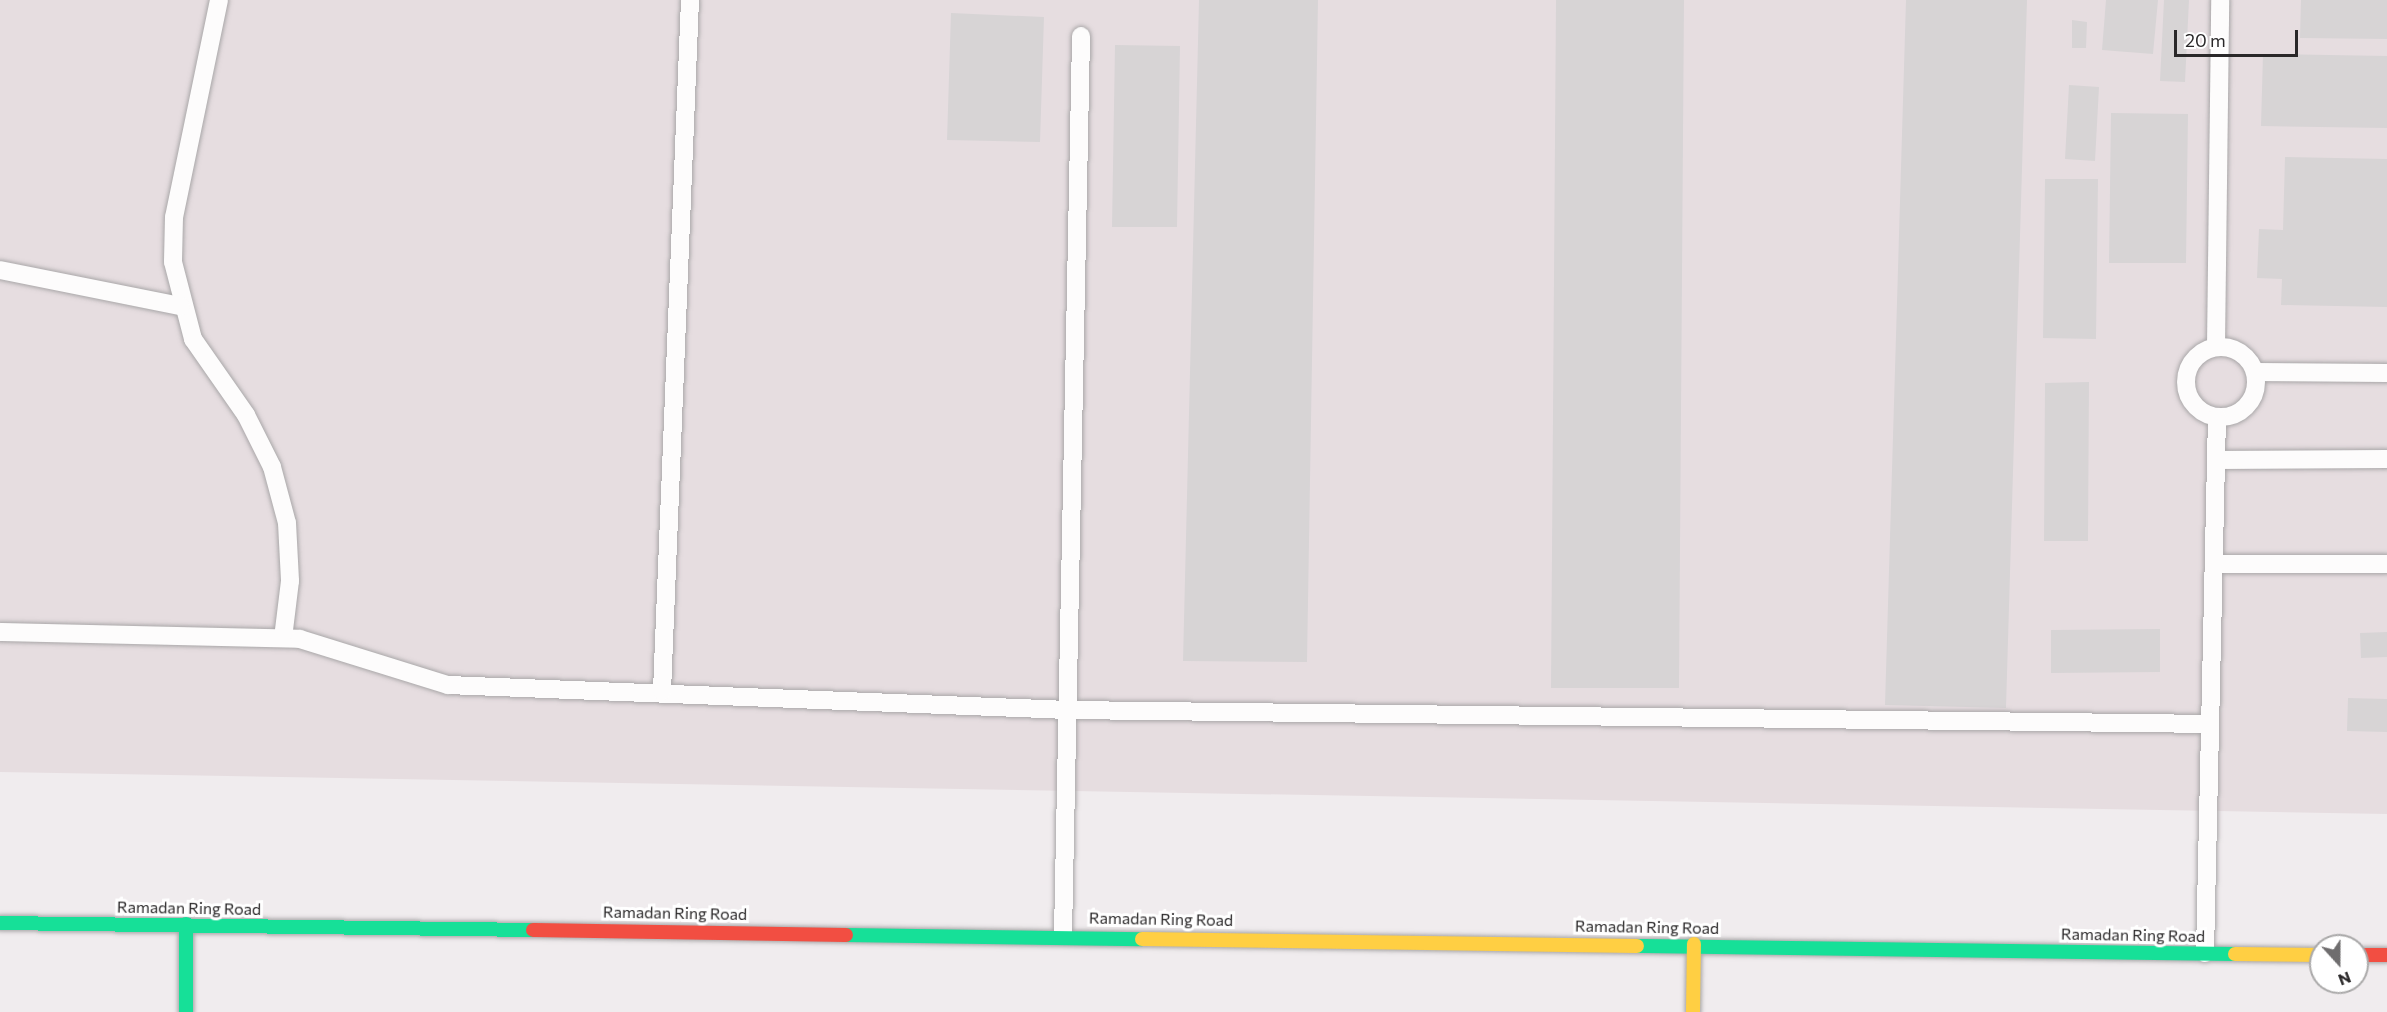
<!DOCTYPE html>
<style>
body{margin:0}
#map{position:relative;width:2387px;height:1012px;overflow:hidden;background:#f0ecee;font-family:Commissioner,sans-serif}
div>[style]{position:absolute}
.built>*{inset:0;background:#e6dde0}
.building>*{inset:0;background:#d7d4d5}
.roads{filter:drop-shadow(0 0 2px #a9a7a8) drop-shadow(0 0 2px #a9a7a8)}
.lane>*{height:18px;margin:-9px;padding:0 9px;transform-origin:9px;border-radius:9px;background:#fdfcfc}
.lane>.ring{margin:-9px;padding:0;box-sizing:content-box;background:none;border:18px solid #fdfcfc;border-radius:50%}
.fast>*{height:14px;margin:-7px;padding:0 7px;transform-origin:7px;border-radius:7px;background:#16e098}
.slow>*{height:14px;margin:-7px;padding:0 7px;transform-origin:7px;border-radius:7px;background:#ffcf43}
.jam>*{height:14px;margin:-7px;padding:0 7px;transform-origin:7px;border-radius:7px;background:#f24e42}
span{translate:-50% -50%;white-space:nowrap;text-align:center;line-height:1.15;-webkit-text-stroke:6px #fff;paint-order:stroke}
.street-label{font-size:16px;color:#2a2829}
.north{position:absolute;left:2309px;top:934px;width:60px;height:60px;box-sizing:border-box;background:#fff;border:2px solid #aaa9a9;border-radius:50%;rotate:159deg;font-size:16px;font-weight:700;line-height:24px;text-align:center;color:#2a2829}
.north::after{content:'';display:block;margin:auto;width:21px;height:27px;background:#6f6d6e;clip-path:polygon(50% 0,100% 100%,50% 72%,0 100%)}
.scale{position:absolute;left:2174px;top:30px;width:124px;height:27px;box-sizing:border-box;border:3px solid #2a2829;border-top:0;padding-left:8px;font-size:18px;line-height:21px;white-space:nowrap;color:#2a2829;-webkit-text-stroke:4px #fff;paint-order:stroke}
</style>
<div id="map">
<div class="built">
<i style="clip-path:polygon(0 0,2387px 0,2387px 814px,0 772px)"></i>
</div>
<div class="building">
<i style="clip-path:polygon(1199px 0,1318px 0,1307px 662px,1183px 661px)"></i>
<i style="clip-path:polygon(1556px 0,1684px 0,1679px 688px,1551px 688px)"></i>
<i style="clip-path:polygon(1906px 0,2027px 0,2006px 708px,1885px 705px)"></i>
<i style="clip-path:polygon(2106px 0,2158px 0,2153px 54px,2102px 50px)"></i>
<i style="clip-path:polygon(2164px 0,2189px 0,2185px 82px,2160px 81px)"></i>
<i style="clip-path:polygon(2301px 0,2387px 0,2387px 39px,2300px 38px)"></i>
<i style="clip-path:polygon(951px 13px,1044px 17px,1040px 142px,947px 140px)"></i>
<i style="clip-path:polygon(2072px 20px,2087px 22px,2086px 48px,2072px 48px)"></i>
<i style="clip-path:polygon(1115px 45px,1180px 46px,1177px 227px,1112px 227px)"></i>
<i style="clip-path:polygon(2263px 54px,2387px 56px,2387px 128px,2261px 126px)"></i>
<i style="clip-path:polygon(2069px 85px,2099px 87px,2095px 161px,2065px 159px)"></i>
<i style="clip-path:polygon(2111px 113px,2188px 114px,2186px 263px,2109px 263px)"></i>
<i style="clip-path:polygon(2285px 157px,2387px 159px,2387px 307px,2281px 305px,2282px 279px,2257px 278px,2259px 229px,2283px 230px)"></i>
<i style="clip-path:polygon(2045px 179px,2098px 179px,2096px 339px,2043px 338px)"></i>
<i style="clip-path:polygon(2089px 382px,2088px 541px,2044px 541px,2045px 383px)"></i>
<i style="clip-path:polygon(2160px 629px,2160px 672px,2051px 673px,2051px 630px)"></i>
<i style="clip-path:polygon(2387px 632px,2387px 657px,2361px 658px,2360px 633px)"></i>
<i style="clip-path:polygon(2348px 698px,2387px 699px,2387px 732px,2347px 731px)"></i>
</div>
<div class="roads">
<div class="lane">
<i style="left:219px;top:0;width:222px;rotate:101.7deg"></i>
<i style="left:174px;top:217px;width:45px;rotate:91.3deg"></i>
<i style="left:173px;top:262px;width:80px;rotate:75.4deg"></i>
<i style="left:193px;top:339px;width:93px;rotate:55.1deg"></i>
<i style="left:246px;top:415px;width:58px;rotate:63.4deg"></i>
<i style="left:272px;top:467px;width:58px;rotate:75deg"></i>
<i style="left:287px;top:523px;width:58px;rotate:87deg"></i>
<i style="left:290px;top:581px;width:57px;rotate:97deg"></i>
<i style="left:0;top:270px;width:184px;rotate:11.3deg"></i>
<i style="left:2216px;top:346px;width:346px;rotate:-89.3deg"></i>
<i class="ring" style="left:2186px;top:347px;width:52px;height:52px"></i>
<i style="left:2256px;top:372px;width:131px;rotate:0.4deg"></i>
<i style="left:2216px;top:460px;width:171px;rotate:-0.3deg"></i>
<i style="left:2214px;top:564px;width:173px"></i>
<i style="left:0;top:632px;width:300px;rotate:1.3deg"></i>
<i style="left:300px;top:639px;width:155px;rotate:17.3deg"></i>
<i style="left:448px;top:685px;width:621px;rotate:2.31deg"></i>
<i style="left:1068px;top:710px;width:1142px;rotate:0.7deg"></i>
<i style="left:662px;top:691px;width:692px;rotate:-87.68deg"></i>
<i style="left:1063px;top:934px;width:898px;rotate:-88.85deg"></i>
<i style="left:2205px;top:953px;width:536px;rotate:-88.72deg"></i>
</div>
<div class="fast">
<i style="left:0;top:923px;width:533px;rotate:0.75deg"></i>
<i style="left:186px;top:924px;width:88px;rotate:90deg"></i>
<i style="left:846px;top:935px;width:296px;rotate:0.8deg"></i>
<i style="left:1637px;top:946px;width:598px;rotate:0.77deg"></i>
</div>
<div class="slow">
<i style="left:1142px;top:939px;width:495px;rotate:0.8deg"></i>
<i style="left:2235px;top:954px;width:86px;rotate:0.7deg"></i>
<i style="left:1693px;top:1012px;width:68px;rotate:-89.2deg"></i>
</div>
<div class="jam">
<i style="left:533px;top:930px;width:313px;rotate:0.9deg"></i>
<i style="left:2357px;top:955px;width:30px"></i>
</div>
</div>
<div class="street-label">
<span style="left:189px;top:908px;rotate:1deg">Ramadan Ring Road</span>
<span style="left:675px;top:913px;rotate:1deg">Ramadan Ring Road</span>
<span style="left:1161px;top:919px;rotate:1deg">Ramadan Ring Road</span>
<span style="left:1647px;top:927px;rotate:1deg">Ramadan Ring Road</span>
<span style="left:2133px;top:935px;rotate:1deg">Ramadan Ring Road</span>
</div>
<div class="north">N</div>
<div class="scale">20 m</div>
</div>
